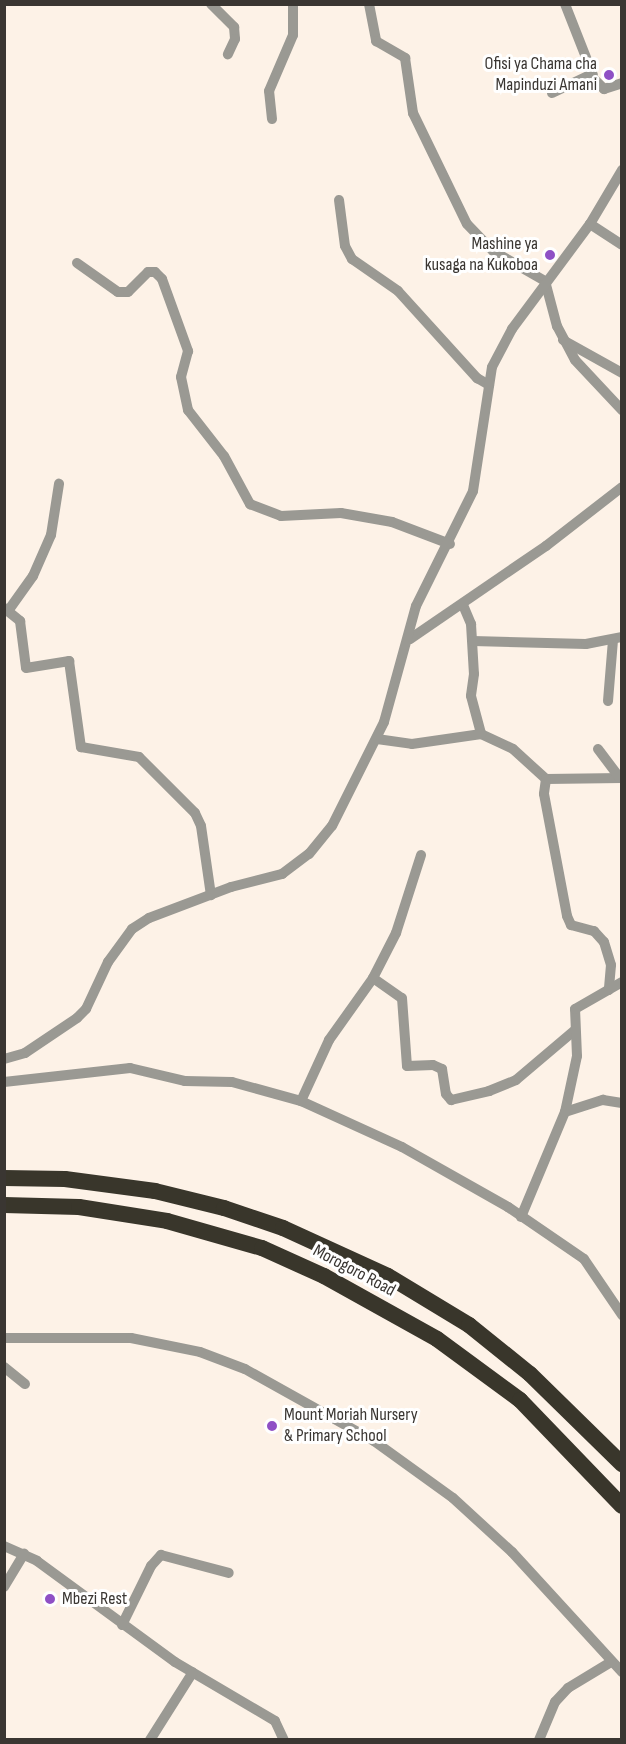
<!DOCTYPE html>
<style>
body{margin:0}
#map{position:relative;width:626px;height:1744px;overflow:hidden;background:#fdf2e7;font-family:"Sofia Sans Condensed",sans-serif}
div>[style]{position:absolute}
.minor>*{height:10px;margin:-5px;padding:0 5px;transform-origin:5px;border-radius:5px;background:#9a9993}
.highway>*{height:16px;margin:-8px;padding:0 8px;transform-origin:8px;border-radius:8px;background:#39362b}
.dots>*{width:16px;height:16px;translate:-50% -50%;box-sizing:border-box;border:3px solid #fff;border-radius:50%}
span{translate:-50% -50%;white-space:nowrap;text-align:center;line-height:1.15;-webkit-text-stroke:6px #fff;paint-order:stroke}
.poi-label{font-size:18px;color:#3a3632}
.right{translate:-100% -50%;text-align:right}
.left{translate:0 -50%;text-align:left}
.street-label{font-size:18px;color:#3a3632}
.frame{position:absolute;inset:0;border:6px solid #3a3632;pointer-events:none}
</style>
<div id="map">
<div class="minor">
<i style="left:211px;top:4px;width:33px;rotate:45deg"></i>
<i style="left:234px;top:27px;width:12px;rotate:85deg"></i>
<i style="left:235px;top:39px;width:17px;rotate:115deg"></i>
<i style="left:369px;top:4px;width:38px;rotate:79deg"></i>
<i style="left:376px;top:41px;width:34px;rotate:30deg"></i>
<i style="left:405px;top:58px;width:56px;rotate:81.7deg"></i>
<i style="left:413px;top:113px;width:123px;rotate:64.1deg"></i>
<i style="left:467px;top:224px;width:37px;rotate:46deg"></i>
<i style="left:493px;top:251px;width:60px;rotate:30deg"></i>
<i style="left:545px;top:281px;width:47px;rotate:75.1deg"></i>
<i style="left:557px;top:326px;width:38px;rotate:62deg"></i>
<i style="left:575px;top:360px;width:69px;rotate:46.8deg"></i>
<i style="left:565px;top:4px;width:76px;rotate:68.5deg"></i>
<i style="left:552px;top:93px;width:42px;rotate:-25.3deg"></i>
<i style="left:590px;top:75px;width:20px;rotate:45deg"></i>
<i style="left:604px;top:89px;width:19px;rotate:-18deg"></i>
<i style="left:272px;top:119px;width:28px;rotate:-96deg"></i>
<i style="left:269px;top:91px;width:61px;rotate:-66.8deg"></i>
<i style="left:293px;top:35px;width:31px;rotate:-90deg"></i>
<i style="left:339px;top:200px;width:46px;rotate:82.6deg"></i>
<i style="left:345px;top:246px;width:15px;rotate:62deg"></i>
<i style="left:352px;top:259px;width:56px;rotate:34.8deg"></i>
<i style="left:398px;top:291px;width:118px;rotate:47.8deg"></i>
<i style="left:477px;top:378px;width:14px;rotate:30deg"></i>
<i style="left:590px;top:224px;width:38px;rotate:33deg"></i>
<i style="left:77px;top:263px;width:50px;rotate:35.3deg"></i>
<i style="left:118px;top:292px;width:10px"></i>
<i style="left:128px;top:292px;width:28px;rotate:-45deg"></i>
<i style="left:148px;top:272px;width:7px"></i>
<i style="left:155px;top:272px;width:10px;rotate:45deg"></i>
<i style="left:162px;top:279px;width:77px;rotate:70.1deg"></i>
<i style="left:188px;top:351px;width:27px;rotate:105deg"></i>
<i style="left:181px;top:377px;width:34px;rotate:78deg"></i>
<i style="left:188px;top:410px;width:58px;rotate:52deg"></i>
<i style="left:224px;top:456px;width:55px;rotate:61.6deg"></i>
<i style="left:250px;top:504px;width:33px;rotate:21deg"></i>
<i style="left:281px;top:516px;width:60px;rotate:-2.9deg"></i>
<i style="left:341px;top:513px;width:52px;rotate:10deg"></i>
<i style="left:392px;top:522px;width:62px;rotate:20.8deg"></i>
<i style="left:563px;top:340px;width:68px;rotate:29.2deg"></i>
<i style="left:463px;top:605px;width:21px;rotate:67deg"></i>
<i style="left:471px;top:624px;width:50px;rotate:86.6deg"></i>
<i style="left:474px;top:674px;width:22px;rotate:98deg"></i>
<i style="left:471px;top:696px;width:39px;rotate:75deg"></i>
<i style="left:481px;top:734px;width:35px;rotate:25deg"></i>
<i style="left:513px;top:749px;width:45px;rotate:42.3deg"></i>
<i style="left:546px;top:779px;width:76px;rotate:-0.8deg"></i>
<i style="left:4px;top:608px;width:21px;rotate:39deg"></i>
<i style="left:20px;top:621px;width:47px;rotate:82.7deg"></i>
<i style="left:26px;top:668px;width:44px;rotate:-9.2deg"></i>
<i style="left:69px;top:661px;width:87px;rotate:82.1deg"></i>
<i style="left:81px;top:747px;width:59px;rotate:9.8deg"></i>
<i style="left:139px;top:757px;width:79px;rotate:45deg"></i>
<i style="left:195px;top:813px;width:14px;rotate:65deg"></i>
<i style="left:201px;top:826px;width:70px;rotate:81.8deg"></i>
<i style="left:8px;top:611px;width:43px;rotate:-54.5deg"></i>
<i style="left:33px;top:576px;width:45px;rotate:-66.3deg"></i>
<i style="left:51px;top:535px;width:52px;rotate:-81.1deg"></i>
<i style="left:410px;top:639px;width:165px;rotate:-34.4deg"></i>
<i style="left:546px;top:546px;width:96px;rotate:-37.8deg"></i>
<i style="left:473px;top:641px;width:113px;rotate:1.5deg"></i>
<i style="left:586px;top:644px;width:37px;rotate:-11deg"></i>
<i style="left:608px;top:701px;width:61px;rotate:-85.3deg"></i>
<i style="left:377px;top:739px;width:35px;rotate:8deg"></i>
<i style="left:412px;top:744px;width:70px;rotate:-8.2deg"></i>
<i style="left:598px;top:749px;width:36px;rotate:53deg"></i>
<i style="left:546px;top:779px;width:15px;rotate:98deg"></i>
<i style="left:544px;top:794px;width:124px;rotate:79.3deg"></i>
<i style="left:567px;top:916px;width:10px;rotate:66deg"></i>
<i style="left:571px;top:925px;width:24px;rotate:15deg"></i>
<i style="left:594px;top:931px;width:15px;rotate:48deg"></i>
<i style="left:604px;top:942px;width:24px;rotate:73deg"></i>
<i style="left:611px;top:965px;width:25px;rotate:95deg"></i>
<i style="left:373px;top:978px;width:35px;rotate:35deg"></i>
<i style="left:402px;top:998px;width:68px;rotate:85.8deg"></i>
<i style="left:407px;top:1066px;width:26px;rotate:-2deg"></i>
<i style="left:433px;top:1065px;width:10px;rotate:24deg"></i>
<i style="left:442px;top:1069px;width:25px;rotate:81deg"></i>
<i style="left:446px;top:1094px;width:8px;rotate:50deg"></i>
<i style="left:451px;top:1100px;width:39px;rotate:-13deg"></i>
<i style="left:489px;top:1091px;width:29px;rotate:-22deg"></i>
<i style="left:516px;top:1080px;width:77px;rotate:-40.3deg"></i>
<i style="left:4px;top:1059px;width:22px;rotate:-16deg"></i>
<i style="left:25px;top:1053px;width:63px;rotate:-33.9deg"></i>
<i style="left:77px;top:1018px;width:13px;rotate:-45deg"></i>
<i style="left:86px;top:1009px;width:52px;rotate:-64.9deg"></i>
<i style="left:108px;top:962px;width:41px;rotate:-54deg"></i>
<i style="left:132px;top:929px;width:20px;rotate:-33deg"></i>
<i style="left:149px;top:918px;width:88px;rotate:-20.7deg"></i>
<i style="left:231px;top:887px;width:53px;rotate:-14.3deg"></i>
<i style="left:282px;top:874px;width:34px;rotate:-37deg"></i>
<i style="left:309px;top:854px;width:36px;rotate:-51deg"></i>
<i style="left:332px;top:826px;width:116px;rotate:-63.4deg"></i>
<i style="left:384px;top:722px;width:120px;rotate:-74.6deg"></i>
<i style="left:416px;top:606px;width:128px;rotate:-63.6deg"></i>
<i style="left:473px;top:491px;width:125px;rotate:-81.3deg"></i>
<i style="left:492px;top:367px;width:43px;rotate:-62.2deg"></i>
<i style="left:512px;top:329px;width:131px;rotate:-53.4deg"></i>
<i style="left:590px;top:224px;width:63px;rotate:-59.3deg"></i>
<i style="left:4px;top:1082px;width:127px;rotate:-6.3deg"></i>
<i style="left:130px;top:1068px;width:57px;rotate:13.3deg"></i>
<i style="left:185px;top:1081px;width:47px;rotate:1.2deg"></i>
<i style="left:232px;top:1082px;width:72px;rotate:15.4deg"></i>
<i style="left:301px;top:1101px;width:111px;rotate:24.5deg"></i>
<i style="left:402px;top:1147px;width:122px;rotate:29.5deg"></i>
<i style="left:508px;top:1207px;width:92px;rotate:34.4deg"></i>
<i style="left:584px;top:1259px;width:68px;rotate:55.8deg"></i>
<i style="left:301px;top:1101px;width:67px;rotate:-65.3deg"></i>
<i style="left:329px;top:1040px;width:76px;rotate:-54.6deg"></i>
<i style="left:373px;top:978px;width:51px;rotate:-62.9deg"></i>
<i style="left:396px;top:933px;width:82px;rotate:-72.2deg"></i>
<i style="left:565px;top:1112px;width:40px;rotate:-18deg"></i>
<i style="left:603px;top:1100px;width:19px;rotate:9deg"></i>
<i style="left:521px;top:1217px;width:114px;rotate:-67.3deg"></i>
<i style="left:565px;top:1112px;width:57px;rotate:-77.9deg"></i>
<i style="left:577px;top:1056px;width:47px;rotate:-92.4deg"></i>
<i style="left:575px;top:1009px;width:54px;rotate:-29.9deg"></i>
<i style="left:4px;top:1338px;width:127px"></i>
<i style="left:131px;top:1338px;width:70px;rotate:11.5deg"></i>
<i style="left:200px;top:1352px;width:48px;rotate:20.7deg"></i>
<i style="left:245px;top:1369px;width:148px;rotate:29.2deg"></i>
<i style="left:374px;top:1441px;width:97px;rotate:35.8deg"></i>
<i style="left:453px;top:1498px;width:80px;rotate:42.5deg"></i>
<i style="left:512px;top:1552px;width:163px;rotate:47.5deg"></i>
<i style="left:4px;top:1367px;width:27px;rotate:39deg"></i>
<i style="left:4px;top:1546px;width:36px;rotate:24deg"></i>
<i style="left:37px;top:1561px;width:171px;rotate:36.2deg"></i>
<i style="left:175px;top:1662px;width:116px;rotate:30.5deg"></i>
<i style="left:275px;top:1721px;width:21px;rotate:65deg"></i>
<i style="left:4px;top:1587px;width:39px;rotate:-59deg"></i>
<i style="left:122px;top:1625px;width:66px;rotate:-63.8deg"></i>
<i style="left:151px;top:1566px;width:15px;rotate:-48deg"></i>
<i style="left:161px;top:1555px;width:70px;rotate:14.8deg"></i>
<i style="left:150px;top:1740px;width:80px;rotate:-57.7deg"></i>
<i style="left:539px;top:1740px;width:41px;rotate:-67.2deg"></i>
<i style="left:555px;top:1702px;width:19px;rotate:-47deg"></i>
<i style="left:568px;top:1688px;width:50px;rotate:-31.2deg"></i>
</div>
<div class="highway">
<i style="left:4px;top:1178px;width:61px;rotate:0.9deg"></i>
<i style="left:65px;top:1179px;width:91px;rotate:7.6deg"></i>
<i style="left:155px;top:1191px;width:71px;rotate:13.8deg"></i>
<i style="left:224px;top:1208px;width:62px;rotate:18.7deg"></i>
<i style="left:283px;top:1228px;width:115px;rotate:24.6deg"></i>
<i style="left:388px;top:1276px;width:95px;rotate:31.2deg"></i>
<i style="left:469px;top:1325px;width:78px;rotate:38.8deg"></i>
<i style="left:530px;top:1374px;width:129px;rotate:44.4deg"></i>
<i style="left:4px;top:1205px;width:75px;rotate:1.5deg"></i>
<i style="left:79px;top:1207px;width:89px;rotate:9deg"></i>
<i style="left:167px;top:1221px;width:99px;rotate:15.9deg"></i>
<i style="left:262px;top:1248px;width:68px;rotate:24.3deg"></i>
<i style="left:324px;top:1276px;width:129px;rotate:29.1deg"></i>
<i style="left:437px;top:1339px;width:103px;rotate:36.3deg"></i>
<i style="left:520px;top:1400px;width:147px;rotate:46.1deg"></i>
</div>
<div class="dots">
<i style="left:609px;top:75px;background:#8f50c5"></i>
<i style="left:550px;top:255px;background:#8f50c5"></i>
<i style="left:272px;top:1426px;background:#8f50c5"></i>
<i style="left:50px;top:1599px;background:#8f50c5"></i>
</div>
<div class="poi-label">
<span class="right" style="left:597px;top:75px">Ofisi ya Chama cha<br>Mapinduzi Amani</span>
<span class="right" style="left:538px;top:255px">Mashine ya<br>kusaga na Kukoboa</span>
<span class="left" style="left:284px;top:1426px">Mount Moriah Nursery<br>&amp; Primary School</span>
<span class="left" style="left:62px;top:1599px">Mbezi Rest</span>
</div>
<div class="street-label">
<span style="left:354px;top:1271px;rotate:28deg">Morogoro Road</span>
</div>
<div class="frame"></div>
</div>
